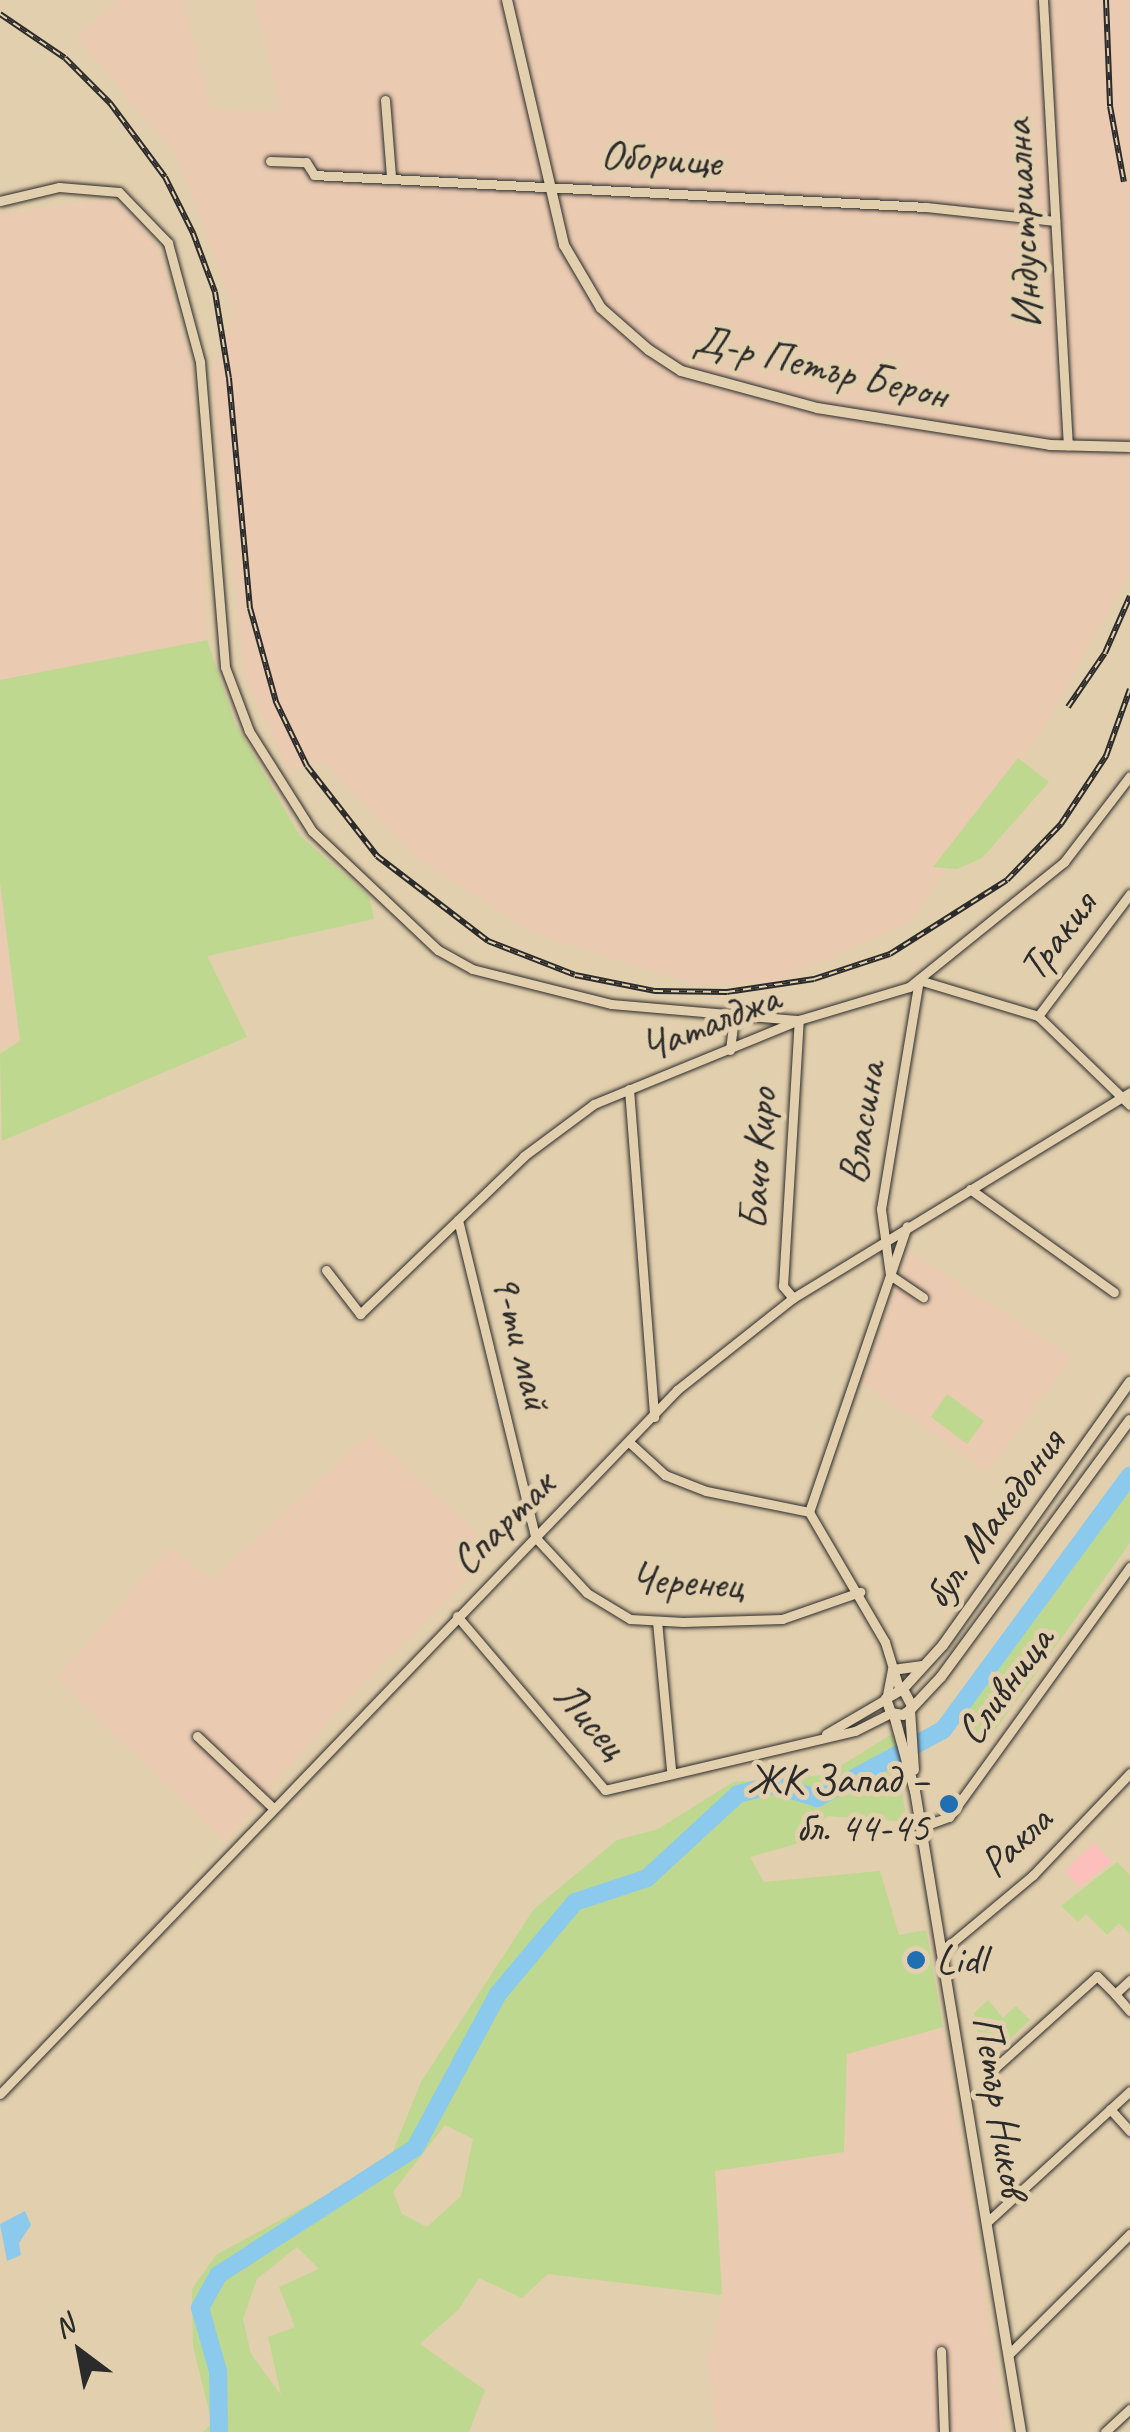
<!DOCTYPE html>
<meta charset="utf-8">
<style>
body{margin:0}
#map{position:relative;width:1130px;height:2432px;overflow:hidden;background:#e2cfad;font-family:Caveat,sans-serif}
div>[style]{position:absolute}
.built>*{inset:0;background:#eacab1}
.green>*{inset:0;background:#bed88f}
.water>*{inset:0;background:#8bcaec}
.river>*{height:18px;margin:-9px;padding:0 9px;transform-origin:9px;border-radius:9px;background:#8bcaec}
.building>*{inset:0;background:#fcbfbb}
.roads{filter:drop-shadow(0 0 2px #2b2b2b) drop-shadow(0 0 2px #2b2b2b)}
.minor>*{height:9px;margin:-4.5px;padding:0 4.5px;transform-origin:4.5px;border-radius:4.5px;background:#e2cfad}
.tertiary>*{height:10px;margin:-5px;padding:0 5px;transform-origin:5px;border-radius:5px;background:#e2cfad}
.rail>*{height:6px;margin-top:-3px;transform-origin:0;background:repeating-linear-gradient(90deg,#e2cfad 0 8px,#2b2b2b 0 16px);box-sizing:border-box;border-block:2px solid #2b2b2b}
.dots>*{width:28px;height:28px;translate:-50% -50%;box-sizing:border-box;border:5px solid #e2cfad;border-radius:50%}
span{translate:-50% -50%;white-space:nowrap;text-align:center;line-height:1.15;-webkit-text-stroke:10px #e2cfad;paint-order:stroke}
.street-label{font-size:42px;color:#2b2b2b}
.poi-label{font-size:42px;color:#2b2b2b}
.right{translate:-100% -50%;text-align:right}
.left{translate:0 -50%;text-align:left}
.north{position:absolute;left:30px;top:2302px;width:100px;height:100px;-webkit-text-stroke:8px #e2cfad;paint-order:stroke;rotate:328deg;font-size:28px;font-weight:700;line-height:40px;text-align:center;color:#2b2b2b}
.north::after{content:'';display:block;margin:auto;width:35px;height:45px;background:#2b2b2b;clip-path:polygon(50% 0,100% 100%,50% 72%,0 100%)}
</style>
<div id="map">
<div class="built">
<i style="clip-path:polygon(118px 0,183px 0,211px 109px,281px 111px,255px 0,1130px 0,1130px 573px,1041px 733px,911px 921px,774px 983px,693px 984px,535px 934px,418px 859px,323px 761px,289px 771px,245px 678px,211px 375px,234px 308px,177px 156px,76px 37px)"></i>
<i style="clip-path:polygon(105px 199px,129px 209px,160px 250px,194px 375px,207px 640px,0 680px,0 215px)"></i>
<i style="clip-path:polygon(0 882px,20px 1042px,0 1046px)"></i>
<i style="clip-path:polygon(908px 1251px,1072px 1357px,987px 1473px,863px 1383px)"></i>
<i style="clip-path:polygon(370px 1433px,496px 1551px,353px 1693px,225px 1842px,57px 1678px,170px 1547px,212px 1580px)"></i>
<i style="clip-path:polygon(943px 2027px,1006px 2432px,716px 2432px,708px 2355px,723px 2304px,715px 2171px,843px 2152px,847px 2054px)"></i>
</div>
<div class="green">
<i style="clip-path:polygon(207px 640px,235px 723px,300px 836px,369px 896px,374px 919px,207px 956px,247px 1037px,2px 1141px,0 1054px,20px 1041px,0 882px,0 680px)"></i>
<i style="clip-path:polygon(1018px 758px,1049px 782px,982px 858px,957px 869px,933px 867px)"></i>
<i style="clip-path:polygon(947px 1394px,984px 1421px,967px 1444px,931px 1417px)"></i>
<i style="clip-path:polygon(1130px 1471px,1130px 1543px,988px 1740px,956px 1717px)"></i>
<i style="clip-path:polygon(evenodd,892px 1734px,907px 1822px,828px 1816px,796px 1844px,750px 1857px,764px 1882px,880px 1871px,899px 1935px,926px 1930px,943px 2027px,847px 2054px,844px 2152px,715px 2171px,722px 2295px,548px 2274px,522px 2298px,479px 2278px,459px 2309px,420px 2344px,485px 2390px,469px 2432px,203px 2432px,212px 2423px,193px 2346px,192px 2289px,216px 2255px,389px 2161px,421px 2082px,534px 1909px,617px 1840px,658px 1829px,733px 1782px,826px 1775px,892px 1734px,445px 2125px,473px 2139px,461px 2196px,427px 2227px,402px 2214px,393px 2192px,445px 2125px,892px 1734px,297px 2247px,319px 2269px,279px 2287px,295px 2327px,268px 2337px,281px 2395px,251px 2354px,243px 2319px,257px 2279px,297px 2247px)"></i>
<i style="clip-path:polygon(1117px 1862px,1130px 1875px,1130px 1934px,1119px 1923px,1107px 1935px,1086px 1914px,1078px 1922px,1061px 1906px)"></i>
<i style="clip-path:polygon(988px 2000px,1003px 2018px,1016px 2006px,1030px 2020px,983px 2064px,974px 2013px)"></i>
</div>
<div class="water">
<i style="clip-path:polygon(25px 2211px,31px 2225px,19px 2243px,21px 2255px,7px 2261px,0 2224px)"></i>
</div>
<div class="river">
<i style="left:219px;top:2432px;width:61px;rotate:-90.9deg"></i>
<i style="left:218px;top:2371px;width:66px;rotate:-105.9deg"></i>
<i style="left:200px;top:2308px;width:38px;rotate:-61deg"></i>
<i style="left:218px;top:2275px;width:234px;rotate:-32.8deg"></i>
<i style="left:415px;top:2148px;width:175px;rotate:-61.7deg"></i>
<i style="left:498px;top:1994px;width:120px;rotate:-50.1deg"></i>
<i style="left:575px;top:1902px;width:76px;rotate:-18.4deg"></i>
<i style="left:647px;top:1878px;width:124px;rotate:-42.7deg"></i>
<i style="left:738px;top:1794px;width:37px;rotate:-14deg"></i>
<i style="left:774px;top:1785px;width:45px;rotate:16.8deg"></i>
<i style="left:817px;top:1798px;width:143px;rotate:-28.4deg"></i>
<i style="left:943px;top:1730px;width:316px;rotate:-53.7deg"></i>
</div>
<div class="building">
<i style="clip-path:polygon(1094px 1843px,1112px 1862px,1079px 1886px,1065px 1871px)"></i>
</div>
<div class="roads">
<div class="minor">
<i style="left:1043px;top:0;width:446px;rotate:86.8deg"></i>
<i style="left:385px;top:100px;width:77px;rotate:85.5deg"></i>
<i style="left:270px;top:161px;width:36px;rotate:2deg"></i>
<i style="left:306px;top:162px;width:15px;rotate:58deg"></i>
<i style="left:314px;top:175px;width:613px;rotate:2.99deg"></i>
<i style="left:926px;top:207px;width:130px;rotate:6.2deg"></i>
<i style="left:0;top:201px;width:61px;rotate:-13.3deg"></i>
<i style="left:59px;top:187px;width:60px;rotate:4.8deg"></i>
<i style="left:119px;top:192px;width:71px;rotate:46.1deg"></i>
<i style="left:168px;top:243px;width:123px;rotate:74.9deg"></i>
<i style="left:200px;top:362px;width:306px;rotate:85.3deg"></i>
<i style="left:225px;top:667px;width:68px;rotate:69.4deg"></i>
<i style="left:249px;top:731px;width:118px;rotate:57.8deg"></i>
<i style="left:312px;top:831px;width:173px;rotate:43.4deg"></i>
<i style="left:438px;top:950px;width:39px;rotate:29deg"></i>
<i style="left:472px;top:969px;width:143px;rotate:14.1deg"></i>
<i style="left:611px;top:1004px;width:189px;rotate:4.9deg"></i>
<i style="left:1038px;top:1016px;width:153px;rotate:-53deg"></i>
<i style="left:730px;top:1050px;width:33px;rotate:-83deg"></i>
<i style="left:629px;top:1089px;width:329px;rotate:85.6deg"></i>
<i style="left:970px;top:1189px;width:177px;rotate:35.6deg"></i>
<i style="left:458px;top:1220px;width:326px;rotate:76.3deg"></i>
<i style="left:535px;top:1537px;width:76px;rotate:47.1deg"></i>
<i style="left:587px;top:1593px;width:50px;rotate:31.2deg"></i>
<i style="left:630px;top:1619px;width:53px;rotate:3.2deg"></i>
<i style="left:683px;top:1622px;width:99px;rotate:-1.7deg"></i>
<i style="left:782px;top:1619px;width:83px;rotate:-19.1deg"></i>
<i style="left:326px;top:1270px;width:56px;rotate:52.3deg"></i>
<i style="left:360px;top:1314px;width:228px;rotate:-43.9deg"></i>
<i style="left:524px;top:1156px;width:87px;rotate:-36.6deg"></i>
<i style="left:594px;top:1104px;width:222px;rotate:-22.3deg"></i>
<i style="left:799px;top:1020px;width:115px;rotate:-16.7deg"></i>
<i style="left:909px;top:987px;width:199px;rotate:-38.9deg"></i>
<i style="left:1064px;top:862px;width:108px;rotate:-52.5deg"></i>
<i style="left:890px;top:1275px;width:67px;rotate:-97.8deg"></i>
<i style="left:881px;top:1209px;width:232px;rotate:-80.6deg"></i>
<i style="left:919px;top:980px;width:124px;rotate:16.8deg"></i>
<i style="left:1038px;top:1016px;width:128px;rotate:44.1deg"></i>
<i style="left:890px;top:1275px;width:40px;rotate:34deg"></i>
<i style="left:793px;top:1298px;width:16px;rotate:-130deg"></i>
<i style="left:783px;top:1286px;width:266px;rotate:-86.6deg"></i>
<i style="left:629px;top:1442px;width:49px;rotate:42.5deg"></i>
<i style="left:665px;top:1475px;width:44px;rotate:21.3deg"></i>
<i style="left:706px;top:1491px;width:105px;rotate:11.5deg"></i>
<i style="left:809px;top:1512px;width:302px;rotate:-71.1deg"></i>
<i style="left:809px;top:1512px;width:151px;rotate:59.7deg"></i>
<i style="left:885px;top:1642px;width:48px;rotate:73.1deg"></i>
<i style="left:457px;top:1616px;width:228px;rotate:49.6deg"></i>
<i style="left:605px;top:1790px;width:257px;rotate:-13.3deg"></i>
<i style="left:855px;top:1731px;width:40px;rotate:-26.6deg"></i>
<i style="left:657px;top:1621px;width:149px;rotate:84.6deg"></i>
<i style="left:887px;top:1695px;width:26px;rotate:-79deg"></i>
<i style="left:826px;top:1734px;width:69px;rotate:-30.3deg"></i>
<i style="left:197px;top:1736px;width:103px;rotate:43.4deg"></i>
<i style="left:921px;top:1827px;width:30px;rotate:-20deg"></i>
<i style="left:949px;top:1817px;width:309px;rotate:-54.1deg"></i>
<i style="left:941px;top:1952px;width:120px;rotate:-39.9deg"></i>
<i style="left:1033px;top:1875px;width:141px;rotate:-46.4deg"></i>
<i style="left:1115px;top:1994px;width:23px;rotate:49deg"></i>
<i style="left:996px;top:2067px;width:136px;rotate:-42deg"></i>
<i style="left:1097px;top:1976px;width:25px;rotate:45deg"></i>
<i style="left:1115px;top:1994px;width:21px;rotate:-43deg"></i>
<i style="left:0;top:2094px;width:977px;rotate:-46.12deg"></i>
<i style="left:677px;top:1390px;width:148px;rotate:-38.4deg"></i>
<i style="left:793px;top:1298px;width:395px;rotate:-31.4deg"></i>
<i style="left:1110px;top:2109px;width:30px;rotate:48deg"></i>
<i style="left:986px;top:2223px;width:195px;rotate:-42.5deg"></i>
<i style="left:941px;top:2351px;width:81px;rotate:87.9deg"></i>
<i style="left:1008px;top:2355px;width:172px;rotate:-44.8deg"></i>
<i style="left:1105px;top:2432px;width:34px;rotate:-43deg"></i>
</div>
<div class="tertiary">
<i style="left:507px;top:0;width:252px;rotate:76.9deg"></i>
<i style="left:564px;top:245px;width:73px;rotate:59.6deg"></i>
<i style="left:601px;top:308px;width:64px;rotate:41.2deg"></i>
<i style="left:649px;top:350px;width:38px;rotate:33deg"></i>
<i style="left:681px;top:371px;width:141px;rotate:15.2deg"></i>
<i style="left:817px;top:408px;width:236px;rotate:9deg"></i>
<i style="left:1050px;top:445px;width:80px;rotate:1.4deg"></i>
<i style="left:893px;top:1670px;width:28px;rotate:-8deg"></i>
<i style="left:903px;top:1689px;width:59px;rotate:-47.7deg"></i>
<i style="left:943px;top:1645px;width:323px;rotate:-54.6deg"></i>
<i style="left:912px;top:1706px;width:19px;rotate:-118deg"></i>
<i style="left:903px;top:1689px;width:20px;rotate:150deg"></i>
<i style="left:886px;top:1699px;width:15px;rotate:70deg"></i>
<i style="left:891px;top:1713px;width:12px;rotate:9deg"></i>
<i style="left:903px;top:1715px;width:9px;rotate:-36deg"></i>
<i style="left:910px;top:1710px;width:45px;rotate:-46.8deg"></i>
<i style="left:941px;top:1677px;width:319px;rotate:-53.7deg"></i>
<i style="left:910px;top:1710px;width:60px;rotate:86.2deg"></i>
<i style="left:894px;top:1715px;width:79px;rotate:74.6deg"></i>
<i style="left:915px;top:1791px;width:650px;rotate:80.61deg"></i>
</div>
</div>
<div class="rail">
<i style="left:1106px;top:0;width:106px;rotate:87.8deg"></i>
<i style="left:1110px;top:106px;width:77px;rotate:79.6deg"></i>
<i style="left:0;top:14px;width:78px;rotate:34.1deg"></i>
<i style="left:65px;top:58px;width:64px;rotate:45deg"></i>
<i style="left:110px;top:103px;width:92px;rotate:53.4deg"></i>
<i style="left:165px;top:177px;width:63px;rotate:63.4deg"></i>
<i style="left:193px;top:233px;width:63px;rotate:69.6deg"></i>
<i style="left:215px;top:292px;width:87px;rotate:80.8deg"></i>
<i style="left:229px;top:378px;width:231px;rotate:84.8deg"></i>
<i style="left:250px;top:608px;width:98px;rotate:74.5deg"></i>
<i style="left:276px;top:702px;width:71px;rotate:64.2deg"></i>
<i style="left:307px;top:766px;width:114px;rotate:52.1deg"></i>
<i style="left:377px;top:856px;width:140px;rotate:37.4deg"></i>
<i style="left:488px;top:941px;width:93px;rotate:21.3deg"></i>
<i style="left:575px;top:975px;width:82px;rotate:11.3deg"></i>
<i style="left:655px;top:991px;width:72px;rotate:0.8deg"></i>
<i style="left:727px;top:992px;width:88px;rotate:-8.5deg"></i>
<i style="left:814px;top:979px;width:80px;rotate:-18.2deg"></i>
<i style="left:890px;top:954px;width:138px;rotate:-32.3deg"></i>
<i style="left:1007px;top:880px;width:78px;rotate:-46deg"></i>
<i style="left:1061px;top:824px;width:82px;rotate:-56.5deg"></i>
<i style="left:1106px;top:756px;width:71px;rotate:-70.3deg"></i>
<i style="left:1068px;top:707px;width:65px;rotate:-55.6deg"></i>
<i style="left:1105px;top:653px;width:62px;rotate:-66.3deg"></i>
</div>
<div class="dots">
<i style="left:949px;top:1804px;background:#1f6fb2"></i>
<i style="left:916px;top:1960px;background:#1f6fb2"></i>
</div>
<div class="street-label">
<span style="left:661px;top:159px;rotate:4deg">Оборище</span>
<span style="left:1023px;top:224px;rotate:-93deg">Индустриална</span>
<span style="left:821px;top:367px;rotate:13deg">Д-р Петър Берон</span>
<span style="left:1058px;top:936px;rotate:-53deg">Тракия</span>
<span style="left:710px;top:1023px;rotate:-22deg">Чаталджа</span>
<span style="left:862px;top:1123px;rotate:-81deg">Власина</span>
<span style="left:758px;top:1159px;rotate:-86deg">Бачо Киро</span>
<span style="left:521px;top:1342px;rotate:76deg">9-ти май</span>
<span style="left:994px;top:1519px;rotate:-54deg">бул. Македония</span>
<span style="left:503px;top:1523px;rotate:-45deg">Спартак</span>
<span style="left:687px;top:1582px;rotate:4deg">Черенец</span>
<span style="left:1005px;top:1686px;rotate:-54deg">Сливница</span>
<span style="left:590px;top:1720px;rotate:49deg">Лисец</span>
<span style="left:1016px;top:1842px;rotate:-44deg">Ракла</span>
<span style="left:1000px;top:2106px;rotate:81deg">Петър Ников</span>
</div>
<div class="poi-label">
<span class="right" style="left:929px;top:1804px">ЖК Запад –<br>бл. 44-45</span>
<span class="left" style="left:936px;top:1960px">Lidl</span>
</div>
<div class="north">N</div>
</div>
